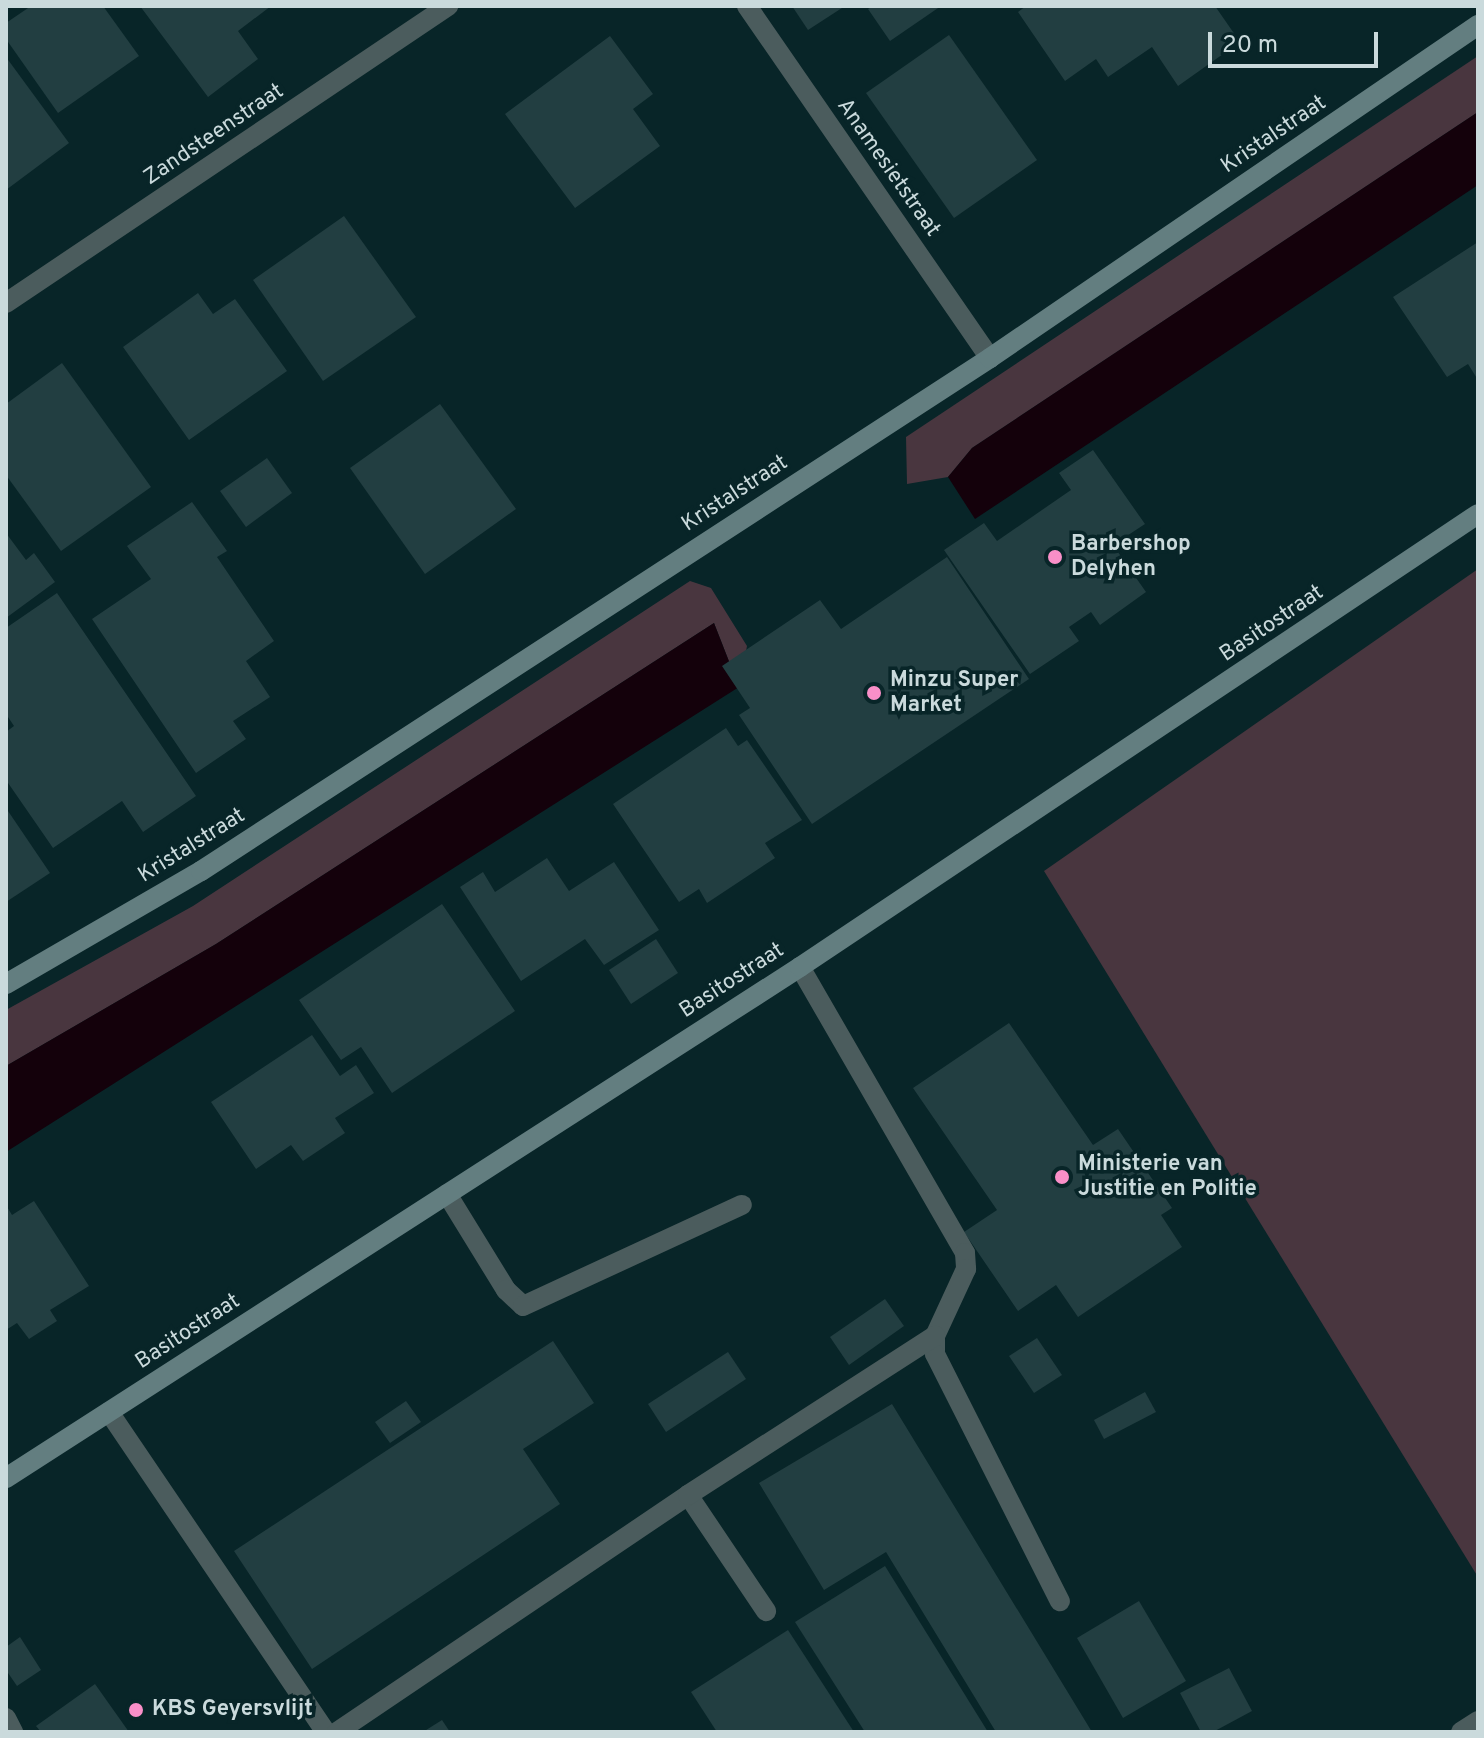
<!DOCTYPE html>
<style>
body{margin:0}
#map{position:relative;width:1484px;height:1738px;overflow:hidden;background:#082528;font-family:Overpass,sans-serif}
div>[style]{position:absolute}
.green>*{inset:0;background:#49363f}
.water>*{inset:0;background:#14010b}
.building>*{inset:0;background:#223e41}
.lane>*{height:20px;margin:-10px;padding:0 10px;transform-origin:10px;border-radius:10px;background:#4b5c5d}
.street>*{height:20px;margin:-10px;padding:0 10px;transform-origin:10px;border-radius:10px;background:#4b5c5d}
.secondary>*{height:20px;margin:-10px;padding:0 10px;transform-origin:10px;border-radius:10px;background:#637e80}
.dots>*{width:22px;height:22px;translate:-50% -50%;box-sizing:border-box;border:4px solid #082528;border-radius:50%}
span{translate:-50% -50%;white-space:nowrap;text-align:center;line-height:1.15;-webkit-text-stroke:7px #082528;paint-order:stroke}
.street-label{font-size:22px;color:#cadadc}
.poi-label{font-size:22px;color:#cadadc;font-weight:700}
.left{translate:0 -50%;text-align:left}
.frame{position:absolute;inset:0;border:8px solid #cadadc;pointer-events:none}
.scale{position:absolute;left:1208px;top:32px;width:170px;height:36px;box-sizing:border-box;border:4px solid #cadadc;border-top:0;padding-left:10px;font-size:24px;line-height:28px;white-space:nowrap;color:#cadadc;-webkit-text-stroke:6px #082528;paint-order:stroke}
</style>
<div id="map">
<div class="green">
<i style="clip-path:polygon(1478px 56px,1478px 112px,972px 448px,948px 477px,907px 484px,906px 437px)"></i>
<i style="clip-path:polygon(1478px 569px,1478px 1577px,1044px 871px)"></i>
<i style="clip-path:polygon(690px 581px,711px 588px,747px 646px,739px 687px,714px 623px,216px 944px,6px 1066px,6px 1010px,193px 906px)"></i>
</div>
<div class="water">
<i style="clip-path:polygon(1478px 112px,1478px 185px,975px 519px,948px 477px,972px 448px)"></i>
<i style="clip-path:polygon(714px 623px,739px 687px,6px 1152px,6px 1066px,216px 944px)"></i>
</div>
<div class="building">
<i style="clip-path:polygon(31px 6px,103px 6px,139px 56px,58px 113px,6px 39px,6px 23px)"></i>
<i style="clip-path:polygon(140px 6px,271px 6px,238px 31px,258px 59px,208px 97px)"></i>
<i style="clip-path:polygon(792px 6px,845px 6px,808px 30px)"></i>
<i style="clip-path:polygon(873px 6px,941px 6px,890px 41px,868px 9px)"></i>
<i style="clip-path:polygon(1026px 6px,1215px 6px,1240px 42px,1178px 86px,1152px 47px,1108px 77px,1096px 59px,1065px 81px,1018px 12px)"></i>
<i style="clip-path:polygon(949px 35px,1037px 160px,954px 218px,866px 93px)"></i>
<i style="clip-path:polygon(610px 36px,653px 94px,633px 109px,660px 146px,575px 208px,505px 114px)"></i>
<i style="clip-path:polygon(6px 57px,69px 143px,6px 190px)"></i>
<i style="clip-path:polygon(344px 216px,416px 317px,323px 381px,253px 280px)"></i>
<i style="clip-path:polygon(1478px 242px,1478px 380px,1468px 364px,1447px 377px,1393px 297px)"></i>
<i style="clip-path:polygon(198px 293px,213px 314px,235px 299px,287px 371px,189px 440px,123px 347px)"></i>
<i style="clip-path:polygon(62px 363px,151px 487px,61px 551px,6px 475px,6px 404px)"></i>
<i style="clip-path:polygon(440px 404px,516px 509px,425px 574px,350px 468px)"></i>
<i style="clip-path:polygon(1093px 450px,1145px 524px,1113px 545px,1146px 592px,1100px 625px,1091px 612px,1069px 627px,1079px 641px,1030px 674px,944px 550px,984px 523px,997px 541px,1071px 490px,1059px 473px)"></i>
<i style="clip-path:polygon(267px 458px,292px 493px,246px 527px,220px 491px)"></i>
<i style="clip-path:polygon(192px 502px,227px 551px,217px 557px,274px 641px,246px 661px,270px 697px,233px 721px,246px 739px,196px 773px,92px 619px,151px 579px,127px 546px)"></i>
<i style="clip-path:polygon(6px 533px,26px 560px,34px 553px,55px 582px,6px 618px)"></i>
<i style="clip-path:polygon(947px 557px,1029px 679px,812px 824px,739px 715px,750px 708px,722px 666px,820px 600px,841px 629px)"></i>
<i style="clip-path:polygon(57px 593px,196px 796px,143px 832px,122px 801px,53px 848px,6px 780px,6px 732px,14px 726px,6px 714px,6px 628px)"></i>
<i style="clip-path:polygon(726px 728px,738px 746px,747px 740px,802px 820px,765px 843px,775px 858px,707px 903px,699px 889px,679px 902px,613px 804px)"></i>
<i style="clip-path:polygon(6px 808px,50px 873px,6px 902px)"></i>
<i style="clip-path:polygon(547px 858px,569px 891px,614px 862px,659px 930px,604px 965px,585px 939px,521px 981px,460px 887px,483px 872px,495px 892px)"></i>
<i style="clip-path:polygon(442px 904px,515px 1011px,392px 1093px,361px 1047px,341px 1060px,299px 1000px)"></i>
<i style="clip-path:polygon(656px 939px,678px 973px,631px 1004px,609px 970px)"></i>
<i style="clip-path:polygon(1009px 1023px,1093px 1145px,1118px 1129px,1172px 1208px,1161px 1215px,1182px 1247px,1078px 1317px,1056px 1285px,1018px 1311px,964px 1232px,997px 1210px,913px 1088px)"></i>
<i style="clip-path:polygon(312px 1035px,340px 1076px,356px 1065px,374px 1093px,335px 1118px,345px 1133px,303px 1161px,291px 1145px,256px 1169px,211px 1102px)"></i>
<i style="clip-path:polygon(34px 1201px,89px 1286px,50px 1310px,57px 1321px,29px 1339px,17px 1323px,6px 1330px,6px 1205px,12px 1215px)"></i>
<i style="clip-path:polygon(885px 1299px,904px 1326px,849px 1365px,830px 1337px)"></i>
<i style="clip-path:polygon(1037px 1338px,1062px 1375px,1034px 1393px,1009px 1356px)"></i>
<i style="clip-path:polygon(553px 1341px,594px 1403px,523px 1449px,560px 1504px,312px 1669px,234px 1551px)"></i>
<i style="clip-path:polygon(728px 1352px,746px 1379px,666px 1432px,648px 1404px)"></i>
<i style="clip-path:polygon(1145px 1392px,1156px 1412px,1104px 1439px,1094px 1420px)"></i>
<i style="clip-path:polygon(406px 1401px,421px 1422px,390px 1443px,375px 1422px)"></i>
<i style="clip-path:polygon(892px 1404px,1092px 1732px,996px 1732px,886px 1552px,824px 1590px,759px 1483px)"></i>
<i style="clip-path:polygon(885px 1566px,988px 1732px,865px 1732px,795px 1622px)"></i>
<i style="clip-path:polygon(1139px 1601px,1186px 1681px,1123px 1718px,1077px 1638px)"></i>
<i style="clip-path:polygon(788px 1630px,854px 1732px,717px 1732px,691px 1692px)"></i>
<i style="clip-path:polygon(20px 1637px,41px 1670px,17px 1686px,6px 1670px,6px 1647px)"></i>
<i style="clip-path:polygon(1229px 1668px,1252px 1711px,1213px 1732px,1201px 1732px,1180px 1693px)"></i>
<i style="clip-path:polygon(95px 1684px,129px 1732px,41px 1732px,36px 1726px)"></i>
<i style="clip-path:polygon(442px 1720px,450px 1732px,423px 1732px)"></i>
</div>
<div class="lane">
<i style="left:800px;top:967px;width:330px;rotate:60deg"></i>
<i style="left:965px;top:1253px;width:16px;rotate:86deg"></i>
<i style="left:966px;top:1269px;width:74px;rotate:114.8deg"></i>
<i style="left:935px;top:1336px;width:18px;rotate:90deg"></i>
<i style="left:935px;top:1354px;width:277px;rotate:63.2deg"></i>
<i style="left:447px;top:1194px;width:113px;rotate:58.4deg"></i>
<i style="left:506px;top:1290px;width:23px;rotate:43deg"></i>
<i style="left:523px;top:1306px;width:241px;rotate:-24.8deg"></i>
<i style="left:109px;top:1412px;width:387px;rotate:55.9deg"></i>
<i style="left:688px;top:1495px;width:140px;rotate:56.1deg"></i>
<i style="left:6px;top:1718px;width:16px;rotate:63deg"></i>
<i style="left:337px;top:1732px;width:424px;rotate:-34deg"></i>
<i style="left:688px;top:1495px;width:294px;rotate:-32.8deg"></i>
</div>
<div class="street">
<i style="left:747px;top:6px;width:428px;rotate:55.4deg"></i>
<i style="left:6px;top:303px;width:533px;rotate:-33.9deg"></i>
<i style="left:1461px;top:1732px;width:20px;rotate:-33deg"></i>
</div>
<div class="secondary">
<i style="left:6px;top:984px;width:225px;rotate:-30.1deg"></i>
<i style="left:201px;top:871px;width:941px;rotate:-33.03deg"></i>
<i style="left:990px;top:358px;width:591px;rotate:-34.31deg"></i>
<i style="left:6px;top:1478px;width:944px;rotate:-32.76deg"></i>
<i style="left:800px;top:967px;width:815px;rotate:-33.75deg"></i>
</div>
<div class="dots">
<i style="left:1055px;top:557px;background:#f98fc8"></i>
<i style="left:874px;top:693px;background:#f98fc8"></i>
<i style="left:1062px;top:1177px;background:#f98fc8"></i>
<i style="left:136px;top:1710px;background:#f98fc8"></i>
</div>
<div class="street-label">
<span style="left:214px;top:135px;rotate:-34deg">Zandsteenstraat</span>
<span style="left:1274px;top:135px;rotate:-34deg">Kristalstraat</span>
<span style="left:888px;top:168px;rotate:55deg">Anamesietstraat</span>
<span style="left:735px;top:494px;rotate:-33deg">Kristalstraat</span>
<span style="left:1272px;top:624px;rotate:-34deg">Basitostraat</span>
<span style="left:192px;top:846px;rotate:-32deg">Kristalstraat</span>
<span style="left:732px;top:981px;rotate:-33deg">Basitostraat</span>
<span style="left:188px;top:1332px;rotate:-33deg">Basitostraat</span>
</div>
<div class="poi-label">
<span class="left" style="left:1071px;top:557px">Barbershop<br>Delyhen</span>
<span class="left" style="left:890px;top:693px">Minzu Super<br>Market</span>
<span class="left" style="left:1078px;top:1177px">Ministerie van<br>Justitie en Politie</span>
<span class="left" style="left:152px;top:1710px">KBS Geyersvlijt</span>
</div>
<div class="frame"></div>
<div class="scale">20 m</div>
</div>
